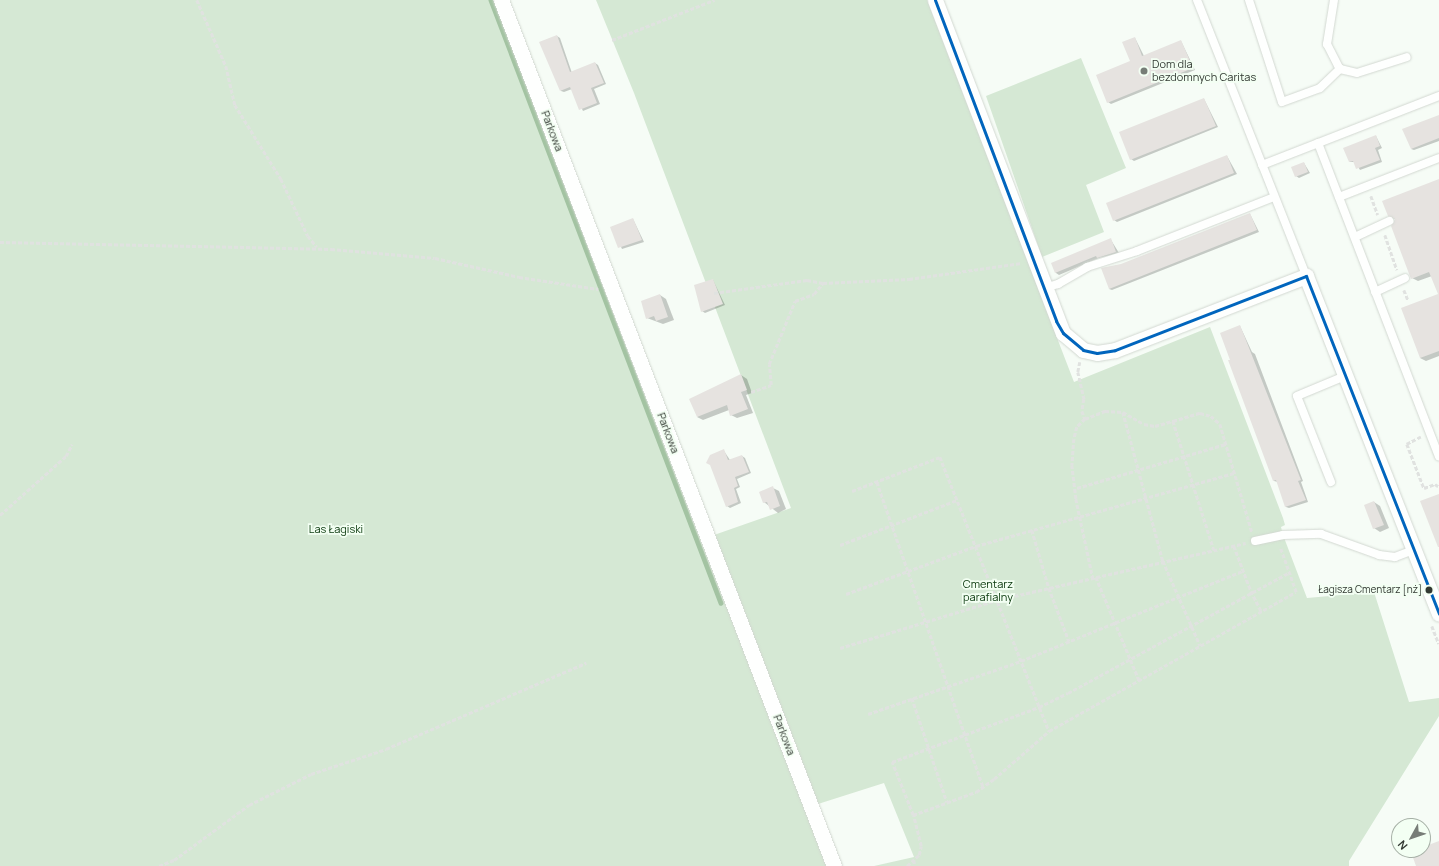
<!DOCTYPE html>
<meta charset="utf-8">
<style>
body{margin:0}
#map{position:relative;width:1439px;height:866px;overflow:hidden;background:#f6fcf6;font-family:Manrope,sans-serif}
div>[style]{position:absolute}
.green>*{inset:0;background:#d5e8d4}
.shadow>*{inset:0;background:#0003}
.stream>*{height:4.5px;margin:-2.25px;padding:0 2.25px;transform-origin:2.25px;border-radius:2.25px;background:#a3c3a2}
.building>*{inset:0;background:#e6e3e0}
.path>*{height:2.5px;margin-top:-1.25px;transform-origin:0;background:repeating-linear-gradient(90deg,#e0e2e0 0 4px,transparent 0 6px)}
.roads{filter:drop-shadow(0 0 1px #d2d8d1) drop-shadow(0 0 1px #d2d8d1)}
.service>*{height:8px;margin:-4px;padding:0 4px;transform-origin:4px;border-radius:4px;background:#fefffe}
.minor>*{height:15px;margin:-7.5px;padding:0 7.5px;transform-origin:7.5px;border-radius:7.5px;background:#fefffe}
.bus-1>*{height:3px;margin:-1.5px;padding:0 1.5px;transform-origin:1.5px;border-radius:1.5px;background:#0065bd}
.dots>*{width:11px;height:11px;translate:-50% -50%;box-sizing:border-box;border:2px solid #f3fff3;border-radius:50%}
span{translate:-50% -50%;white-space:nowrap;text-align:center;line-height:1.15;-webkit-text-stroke:3.5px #f3fff3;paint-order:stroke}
.bus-label{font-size:10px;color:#323932}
.right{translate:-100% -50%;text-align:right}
.poi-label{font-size:11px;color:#323932}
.left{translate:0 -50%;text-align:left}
.street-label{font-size:11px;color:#323932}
.park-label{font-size:11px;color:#08370b}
.north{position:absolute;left:1391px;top:818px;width:40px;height:40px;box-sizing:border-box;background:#f3fff3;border:1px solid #a6b0a6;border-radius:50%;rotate:230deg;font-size:11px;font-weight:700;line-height:16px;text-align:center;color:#323932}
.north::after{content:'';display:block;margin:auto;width:14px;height:18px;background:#777d77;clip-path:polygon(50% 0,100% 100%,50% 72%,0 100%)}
</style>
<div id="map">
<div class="green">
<i style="clip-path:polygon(0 0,490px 0,830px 866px,0 866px)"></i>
<i style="clip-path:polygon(596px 0,927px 0,1074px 382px,1210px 327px,1283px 518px,1285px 525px,1281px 527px,1283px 535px,1307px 598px,1374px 592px,1409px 702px,1439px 698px,1439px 716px,1349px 861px,1349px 866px,874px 866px,914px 857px,884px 783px,818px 804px,714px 535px,791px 508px,634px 93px)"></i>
<i style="clip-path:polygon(1081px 58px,1126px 168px,1086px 185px,1104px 232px,1042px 257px,986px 96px)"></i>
</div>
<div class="shadow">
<i style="clip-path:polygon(557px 36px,560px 38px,572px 73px,595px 63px,598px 65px,606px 84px,594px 89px,600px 104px,583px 111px,572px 89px,564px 92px,561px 91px)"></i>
<i style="clip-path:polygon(1135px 38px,1144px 56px,1181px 41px,1195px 70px,1111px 104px,1108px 102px,1131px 62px)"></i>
<i style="clip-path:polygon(1204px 99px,1218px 127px,1134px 161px,1131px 159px)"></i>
<i style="clip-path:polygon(1439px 116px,1439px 141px,1414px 150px,1411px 149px)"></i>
<i style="clip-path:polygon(1376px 136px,1382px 148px,1378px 150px,1382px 162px,1360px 170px,1355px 162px,1349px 162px)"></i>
<i style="clip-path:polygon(1227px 156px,1237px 174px,1117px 222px,1114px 220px)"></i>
<i style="clip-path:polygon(1304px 163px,1310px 173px,1299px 178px,1296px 176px)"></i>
<i style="clip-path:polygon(1439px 180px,1439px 294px,1432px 276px,1418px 281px,1412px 278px,1396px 220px,1388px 215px)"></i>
<i style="clip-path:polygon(1250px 214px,1259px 232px,1112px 290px,1109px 289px,1121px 265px)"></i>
<i style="clip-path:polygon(633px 219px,644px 242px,622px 249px,612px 227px)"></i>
<i style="clip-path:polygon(1111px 240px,1119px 253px,1099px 258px,1059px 275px,1056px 273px,1052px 264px)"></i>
<i style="clip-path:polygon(713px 280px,725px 305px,705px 313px,702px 311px)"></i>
<i style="clip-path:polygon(1439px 294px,1439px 356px,1426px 361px,1420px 358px)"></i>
<i style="clip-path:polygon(660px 295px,666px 299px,674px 320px,663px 324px,647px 318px)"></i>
<i style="clip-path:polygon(1240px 326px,1252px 352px,1255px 354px,1303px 481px,1301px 482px,1308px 502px,1289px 508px,1286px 507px,1278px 482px,1274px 481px,1232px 360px)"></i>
<i style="clip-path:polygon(741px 375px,747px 379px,752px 393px,746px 395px,753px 413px,737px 418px,731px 415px,729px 410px,703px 420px,697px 417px)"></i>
<i style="clip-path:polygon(724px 451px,730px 460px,742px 456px,745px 458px,751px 473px,737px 479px,740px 487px,736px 489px,741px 503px,730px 508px,727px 506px)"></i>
<i style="clip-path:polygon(773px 488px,779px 491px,786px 509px,778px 513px,764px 502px)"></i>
<i style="clip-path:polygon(1374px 502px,1380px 506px,1389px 528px,1380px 532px,1374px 528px)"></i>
</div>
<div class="stream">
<i style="left:491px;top:0;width:645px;rotate:69.12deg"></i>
</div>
<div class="building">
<i style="clip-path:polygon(557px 35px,570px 72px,595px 62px,604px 83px,591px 88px,597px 103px,579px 110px,570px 87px,560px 91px,539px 42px)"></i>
<i style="clip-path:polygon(1135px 37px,1142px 56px,1181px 40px,1193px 68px,1107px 103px,1096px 75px,1130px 61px,1122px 42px)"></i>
<i style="clip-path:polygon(1204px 98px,1216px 126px,1130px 160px,1119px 132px)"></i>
<i style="clip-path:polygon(1439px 115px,1439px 138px,1411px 149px,1402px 129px)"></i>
<i style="clip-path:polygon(1376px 135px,1380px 146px,1375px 148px,1380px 160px,1356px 169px,1353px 161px,1349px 162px,1343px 148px)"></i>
<i style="clip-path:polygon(1227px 155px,1234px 173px,1113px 221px,1106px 203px)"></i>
<i style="clip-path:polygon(1304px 162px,1308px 172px,1295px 177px,1291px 167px)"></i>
<i style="clip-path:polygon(1439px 179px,1439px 351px,1420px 358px,1401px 308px,1438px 294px,1429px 272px,1411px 279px,1391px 226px,1395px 219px,1388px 216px,1382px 201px)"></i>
<i style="clip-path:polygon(1250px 213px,1257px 230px,1109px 289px,1101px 268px,1121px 264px)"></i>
<i style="clip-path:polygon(633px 218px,642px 240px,618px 248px,610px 227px)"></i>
<i style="clip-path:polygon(1111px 238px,1116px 252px,1097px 258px,1096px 256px,1055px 273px,1051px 263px)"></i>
<i style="clip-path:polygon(713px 279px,723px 304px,701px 312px,694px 285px)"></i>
<i style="clip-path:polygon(660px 294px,668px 317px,656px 321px,654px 316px,646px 319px,641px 301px)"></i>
<i style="clip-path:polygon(1240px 325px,1301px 480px,1298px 481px,1306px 500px,1285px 507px,1276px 480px,1273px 481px,1228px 360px,1230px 360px,1220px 333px)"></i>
<i style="clip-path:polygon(741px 374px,747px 390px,741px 392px,748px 409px,730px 416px,727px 405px,697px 417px,689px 399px)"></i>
<i style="clip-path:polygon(724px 449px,728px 460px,742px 455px,749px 472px,735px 477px,738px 486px,734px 488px,738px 502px,726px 507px,710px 465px,706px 463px,710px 455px)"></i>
<i style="clip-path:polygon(773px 486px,780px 506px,770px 510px,767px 502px,763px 503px,759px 492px)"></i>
<i style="clip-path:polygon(1439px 494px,1439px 547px,1438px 547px,1420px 501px)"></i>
<i style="clip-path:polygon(1374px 501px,1384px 525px,1373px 529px,1364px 505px)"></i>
<i style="clip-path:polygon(1439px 841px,1439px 866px,1416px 866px,1411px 852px,1423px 850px,1423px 847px)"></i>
</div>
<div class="path">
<i style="left:197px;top:0;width:72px;rotate:66.3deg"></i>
<i style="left:226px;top:66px;width:40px;rotate:77deg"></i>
<i style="left:235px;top:105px;width:87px;rotate:58.1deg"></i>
<i style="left:281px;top:179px;width:63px;rotate:64.7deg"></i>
<i style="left:308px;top:236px;width:14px;rotate:51deg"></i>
<i style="left:612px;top:40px;width:110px;rotate:-21.4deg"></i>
<i style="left:1371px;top:196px;width:20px;rotate:70deg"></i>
<i style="left:1385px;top:235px;width:37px;rotate:71deg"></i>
<i style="left:0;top:242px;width:331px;rotate:1.2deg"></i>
<i style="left:331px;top:249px;width:104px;rotate:4.9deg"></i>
<i style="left:435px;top:258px;width:86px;rotate:12.7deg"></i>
<i style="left:519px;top:277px;width:80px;rotate:8.6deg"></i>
<i style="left:1404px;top:290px;width:11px;rotate:68deg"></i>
<i style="left:714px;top:293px;width:94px;rotate:-8deg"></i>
<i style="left:807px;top:280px;width:16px;rotate:11deg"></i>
<i style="left:823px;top:283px;width:86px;rotate:-2.7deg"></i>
<i style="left:909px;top:279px;width:114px;rotate:-8.1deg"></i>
<i style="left:1080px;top:362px;width:10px;rotate:101deg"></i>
<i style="left:1078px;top:372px;width:28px;rotate:77deg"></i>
<i style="left:1084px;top:399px;width:12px;rotate:99deg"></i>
<i style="left:1082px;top:411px;width:9px;rotate:69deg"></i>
<i style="left:1085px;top:419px;width:11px;rotate:135deg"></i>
<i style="left:1077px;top:427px;width:12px;rotate:104deg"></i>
<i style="left:1074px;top:439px;width:26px;rotate:94deg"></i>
<i style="left:1072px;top:465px;width:34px;rotate:83deg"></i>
<i style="left:1076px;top:499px;width:81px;rotate:77.9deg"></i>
<i style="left:751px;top:392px;width:21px;rotate:-19deg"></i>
<i style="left:771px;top:385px;width:21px;rotate:-95deg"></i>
<i style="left:769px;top:364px;width:68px;rotate:-67.6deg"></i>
<i style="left:795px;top:301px;width:20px;rotate:-20deg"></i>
<i style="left:814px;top:294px;width:14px;rotate:-51deg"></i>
<i style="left:1123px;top:412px;width:154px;rotate:75deg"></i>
<i style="left:1163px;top:561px;width:92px;rotate:66.2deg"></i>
<i style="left:1085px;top:419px;width:22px;rotate:-22deg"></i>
<i style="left:1105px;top:411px;width:18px;rotate:3deg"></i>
<i style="left:1123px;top:412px;width:24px;rotate:30deg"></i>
<i style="left:1144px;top:424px;width:11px;rotate:10deg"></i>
<i style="left:1155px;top:426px;width:19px;rotate:-16deg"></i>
<i style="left:1173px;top:421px;width:135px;rotate:72.4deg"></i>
<i style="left:1173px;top:421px;width:28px;rotate:-17deg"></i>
<i style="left:1200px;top:413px;width:11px;rotate:15deg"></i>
<i style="left:1211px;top:416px;width:12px;rotate:42deg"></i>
<i style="left:1220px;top:424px;width:113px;rotate:73.5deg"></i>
<i style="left:1421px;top:437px;width:16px;rotate:153deg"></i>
<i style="left:1407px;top:444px;width:47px;rotate:68.9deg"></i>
<i style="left:1424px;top:488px;width:12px;rotate:-20deg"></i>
<i style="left:1435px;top:484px;width:4px;rotate:34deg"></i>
<i style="left:877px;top:482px;width:323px;rotate:70.8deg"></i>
<i style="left:1077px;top:488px;width:155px;rotate:-16.5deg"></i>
<i style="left:852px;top:491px;width:94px;rotate:-21.1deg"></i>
<i style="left:940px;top:457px;width:295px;rotate:68.3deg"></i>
<i style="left:0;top:515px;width:89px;rotate:-41.8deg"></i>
<i style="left:66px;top:456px;width:13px;rotate:-63deg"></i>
<i style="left:1032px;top:530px;width:60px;rotate:73.7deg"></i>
<i style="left:1049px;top:588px;width:57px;rotate:69.3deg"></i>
<i style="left:840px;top:545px;width:125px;rotate:-21deg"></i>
<i style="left:1234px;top:546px;width:48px;rotate:69.3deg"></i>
<i style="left:1251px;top:591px;width:22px;rotate:63deg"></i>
<i style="left:1096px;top:577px;width:112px;rotate:67.3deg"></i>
<i style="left:846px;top:594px;width:139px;rotate:-20.3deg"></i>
<i style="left:976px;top:546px;width:268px;rotate:-15.8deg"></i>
<i style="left:1432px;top:626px;width:19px;rotate:69deg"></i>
<i style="left:840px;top:648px;width:164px;rotate:-17deg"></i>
<i style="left:997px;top:600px;width:255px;rotate:-12.9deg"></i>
<i style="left:912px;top:698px;width:110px;rotate:71.4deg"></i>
<i style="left:868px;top:714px;width:162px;rotate:-19.1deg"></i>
<i style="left:1021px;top:661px;width:240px;rotate:-22.1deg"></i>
<i style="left:913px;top:815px;width:57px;rotate:-111.6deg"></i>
<i style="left:892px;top:762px;width:157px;rotate:-20.5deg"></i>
<i style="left:1039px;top:707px;width:32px;rotate:-26deg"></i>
<i style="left:1068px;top:693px;width:251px;rotate:-28.6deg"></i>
<i style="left:914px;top:860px;width:6px;rotate:81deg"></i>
<i style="left:159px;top:866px;width:16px;rotate:-22deg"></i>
<i style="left:174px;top:860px;width:93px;rotate:-36.3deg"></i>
<i style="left:249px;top:805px;width:69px;rotate:-26.6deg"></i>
<i style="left:311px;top:774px;width:79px;rotate:-18.4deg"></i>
<i style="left:386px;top:749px;width:218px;rotate:-23.3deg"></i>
<i style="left:907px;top:866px;width:16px;rotate:-43deg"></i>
<i style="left:919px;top:855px;width:9px;rotate:-77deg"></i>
<i style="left:921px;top:846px;width:32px;rotate:-104deg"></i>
<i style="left:913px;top:815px;width:67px;rotate:-20.1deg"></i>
<i style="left:976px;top:792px;width:22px;rotate:-36deg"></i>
<i style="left:994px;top:779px;width:73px;rotate:-41.1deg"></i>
<i style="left:1049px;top:731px;width:283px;rotate:-29.4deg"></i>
<i style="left:1296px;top:592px;width:48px;rotate:-109.6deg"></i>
</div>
<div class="roads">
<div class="service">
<i style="left:1197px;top:0;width:297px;rotate:68.4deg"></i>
<i style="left:1249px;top:0;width:107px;rotate:72.1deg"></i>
<i style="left:1282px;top:102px;width:40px;rotate:-20.2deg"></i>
<i style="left:1320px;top:88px;width:28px;rotate:-44deg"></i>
<i style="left:1334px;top:0;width:45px;rotate:99deg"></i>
<i style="left:1327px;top:44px;width:28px;rotate:63deg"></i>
<i style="left:1340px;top:69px;width:17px;rotate:13deg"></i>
<i style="left:1357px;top:73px;width:52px;rotate:-17.7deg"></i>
<i style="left:1318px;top:143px;width:336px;rotate:68.9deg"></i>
<i style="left:1262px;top:165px;width:190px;rotate:-21.3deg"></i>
<i style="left:1339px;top:197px;width:107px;rotate:-21.3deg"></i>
<i style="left:1355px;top:237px;width:38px;rotate:-25deg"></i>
<i style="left:1044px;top:288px;width:15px;rotate:-16deg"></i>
<i style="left:1058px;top:284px;width:34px;rotate:-30deg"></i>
<i style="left:1087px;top:267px;width:52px;rotate:-17.7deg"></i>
<i style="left:1137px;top:251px;width:147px;rotate:-21.5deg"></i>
<i style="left:1375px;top:292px;width:33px;rotate:-25deg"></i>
<i style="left:1331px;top:482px;width:92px;rotate:-111.6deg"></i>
<i style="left:1297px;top:396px;width:52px;rotate:-22.6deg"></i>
<i style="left:1255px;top:541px;width:29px;rotate:-12deg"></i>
<i style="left:1283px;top:535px;width:38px;rotate:-2deg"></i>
<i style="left:1321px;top:534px;width:62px;rotate:19.9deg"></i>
<i style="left:1379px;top:555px;width:16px;rotate:7deg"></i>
<i style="left:1395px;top:557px;width:19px;rotate:-21deg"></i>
</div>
<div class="minor">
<i style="left:501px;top:0;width:928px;rotate:68.97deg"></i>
<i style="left:935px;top:0;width:357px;rotate:69deg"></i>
<i style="left:1063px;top:333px;width:26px;rotate:40deg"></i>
<i style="left:1083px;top:350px;width:14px;rotate:12deg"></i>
<i style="left:1097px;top:353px;width:18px;rotate:-9deg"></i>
<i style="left:1115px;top:350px;width:205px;rotate:-21.2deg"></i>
<i style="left:1306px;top:276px;width:363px;rotate:68.5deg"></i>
</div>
</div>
<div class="bus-1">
<i style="left:935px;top:0;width:343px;rotate:69.3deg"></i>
<i style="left:1056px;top:321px;width:14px;rotate:60deg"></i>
<i style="left:1063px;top:333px;width:26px;rotate:40deg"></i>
<i style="left:1083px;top:350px;width:14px;rotate:12deg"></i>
<i style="left:1097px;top:353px;width:18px;rotate:-9deg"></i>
<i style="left:1115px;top:350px;width:205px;rotate:-21.2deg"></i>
<i style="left:1306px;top:276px;width:363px;rotate:68.5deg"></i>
</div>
<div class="dots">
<i style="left:1144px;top:71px;background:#777d77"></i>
<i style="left:1429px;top:590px;background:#323932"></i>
</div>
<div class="bus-label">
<span class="right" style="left:1422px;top:590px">Łagisza Cmentarz [nż]</span>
</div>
<div class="poi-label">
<span class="left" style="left:1152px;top:71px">Dom dla<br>bezdomnych Caritas</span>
</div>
<div class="street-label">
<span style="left:552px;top:131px;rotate:69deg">Parkowa</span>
<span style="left:668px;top:433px;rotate:69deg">Parkowa</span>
<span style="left:784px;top:735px;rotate:69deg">Parkowa</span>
</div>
<div class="park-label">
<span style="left:336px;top:529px">Las Łagiski</span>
<span style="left:988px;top:591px">Cmentarz<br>parafialny</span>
</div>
<div class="north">N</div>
</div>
